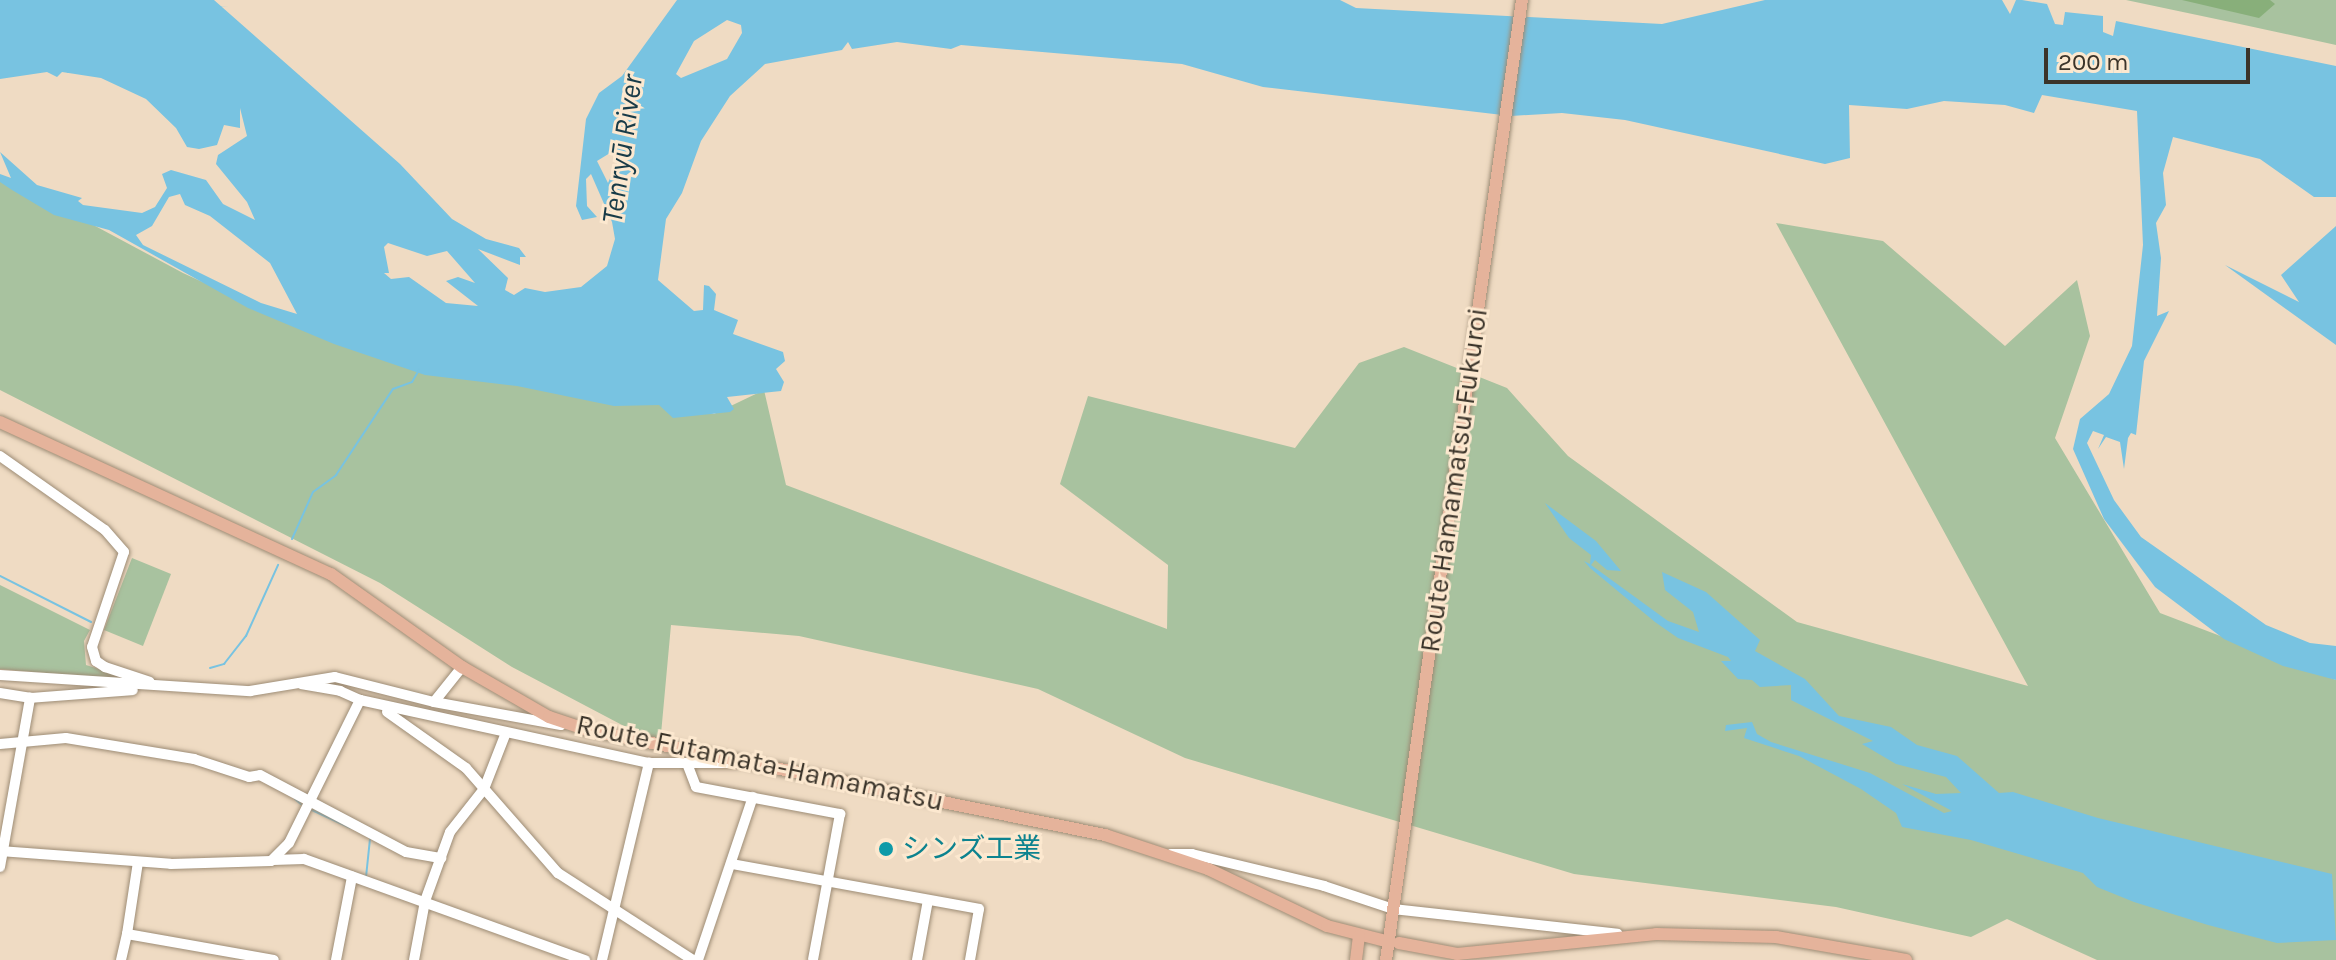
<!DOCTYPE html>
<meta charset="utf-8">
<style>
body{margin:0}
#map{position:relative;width:2336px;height:960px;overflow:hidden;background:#efdbc3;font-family:Karla,"Noto Sans JP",sans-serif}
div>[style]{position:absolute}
.green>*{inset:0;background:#a8c29f}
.forest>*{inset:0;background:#88af7a}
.water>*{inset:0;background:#78c3e1}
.stream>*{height:2px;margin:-1px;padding:0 1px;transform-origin:1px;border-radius:1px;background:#78c3e1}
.roads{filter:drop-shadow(0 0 2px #9d8c75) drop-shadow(0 0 2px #9d8c75)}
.minor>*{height:10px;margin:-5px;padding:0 5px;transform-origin:5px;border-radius:5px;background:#fff}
.major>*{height:12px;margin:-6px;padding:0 6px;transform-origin:6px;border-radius:6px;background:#e5b39b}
.dots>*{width:22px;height:22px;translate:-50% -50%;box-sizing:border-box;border:4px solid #fce8cf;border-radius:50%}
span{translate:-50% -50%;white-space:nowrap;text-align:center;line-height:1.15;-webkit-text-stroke:6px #fce8cf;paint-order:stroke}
.street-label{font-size:28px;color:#3b342a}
.culture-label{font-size:28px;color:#0d838f}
.left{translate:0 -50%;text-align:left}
.water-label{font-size:30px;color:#183b48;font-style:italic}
.scale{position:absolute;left:2044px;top:48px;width:206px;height:36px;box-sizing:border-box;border:4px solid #3b342a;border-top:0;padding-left:10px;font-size:24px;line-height:28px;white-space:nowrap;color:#3b342a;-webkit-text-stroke:6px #fce8cf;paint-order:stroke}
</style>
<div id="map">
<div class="green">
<i style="clip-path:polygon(2126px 0,2336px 0,2336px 45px,2235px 23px)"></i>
<i style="clip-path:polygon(0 175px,183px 273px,319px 336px,714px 414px,764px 390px,786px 485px,1167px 629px,1168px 565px,1060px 484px,1088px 396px,1295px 448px,1359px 363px,1404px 347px,1507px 388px,1568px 456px,1797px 622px,2028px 686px,1776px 223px,1883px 241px,2005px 346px,2077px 280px,2090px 336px,2055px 438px,2160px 613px,2336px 680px,2336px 960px,2097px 960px,2007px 919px,1971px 937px,1836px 907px,1574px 874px,1185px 758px,1038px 689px,799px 636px,671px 625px,660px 745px,512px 667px,380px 583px,0 390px)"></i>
<i style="clip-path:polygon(132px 558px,171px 574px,143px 646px,104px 630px)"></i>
<i style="clip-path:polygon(0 585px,90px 630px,84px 641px,86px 665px,138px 681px,0 669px)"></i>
</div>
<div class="forest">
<i style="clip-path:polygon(2182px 0,2270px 0,2275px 4px,2259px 18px)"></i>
</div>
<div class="water">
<i style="clip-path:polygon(evenodd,0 0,214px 0,400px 164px,452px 219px,486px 239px,519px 248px,526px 257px,520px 257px,520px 265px,478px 249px,508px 278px,505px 290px,514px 295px,525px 288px,545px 292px,581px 287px,607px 266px,615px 239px,612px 222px,591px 174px,586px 179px,587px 206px,597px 217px,582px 220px,576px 206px,586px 119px,599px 93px,622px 76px,677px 0,1340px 0,1356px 8px,1662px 24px,1765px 0,2002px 0,2010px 14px,2016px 0,2022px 0,2047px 4px,2055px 24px,2063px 25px,2065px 12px,2103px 16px,2103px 32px,2113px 36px,2116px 21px,2336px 66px,2336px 197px,2314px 197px,2260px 159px,2173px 137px,2163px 173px,2166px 205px,2156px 223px,2161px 258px,2157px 316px,2169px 311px,2144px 361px,2136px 435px,2131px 433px,2128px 438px,2124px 469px,2120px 442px,2106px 437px,2098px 449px,2104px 435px,2093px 431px,2087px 443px,2114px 500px,2141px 537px,2266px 625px,2310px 643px,2336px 646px,2336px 680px,2283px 666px,2224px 639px,2155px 587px,2104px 519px,2073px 449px,2080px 419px,2109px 394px,2132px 346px,2143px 245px,2137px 111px,2042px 95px,2034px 113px,2005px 105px,1944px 101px,1907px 109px,1849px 105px,1850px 158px,1825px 164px,1625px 120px,1562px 113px,1511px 116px,1263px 87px,1182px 64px,961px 45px,951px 49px,897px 42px,852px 49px,848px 42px,842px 50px,765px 64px,730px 96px,701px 141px,682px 193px,666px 219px,658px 280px,694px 311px,703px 310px,704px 285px,709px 286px,716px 294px,714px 310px,738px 320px,733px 334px,783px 352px,785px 361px,776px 369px,784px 382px,781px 391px,727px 397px,734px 409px,730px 412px,673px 418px,659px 405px,614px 406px,517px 386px,425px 375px,334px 344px,248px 308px,109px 230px,54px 215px,12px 190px,0 182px,0 174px,11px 178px,0 152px,37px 185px,82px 198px,78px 201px,83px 205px,142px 213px,155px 207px,167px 188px,162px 174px,171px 170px,206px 180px,223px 204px,255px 220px,247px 202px,216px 164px,218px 155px,247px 136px,240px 108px,240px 128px,224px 125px,217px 145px,199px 149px,187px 147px,176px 128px,146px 99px,101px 78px,62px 72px,57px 77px,47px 72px,0 79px,0 0,727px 20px,741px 25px,742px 33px,727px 59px,681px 78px,676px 74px,694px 41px,727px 20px,0 0,610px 153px,618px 160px,608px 183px,597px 161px,610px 153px,0 0,180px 194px,185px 205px,210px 216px,270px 263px,297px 314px,261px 303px,143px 245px,136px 235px,152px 226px,169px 197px,180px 194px,0 0,388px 243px,427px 256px,447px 251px,475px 283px,458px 277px,446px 281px,478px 306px,446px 303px,409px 277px,391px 279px,384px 273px,389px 273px,384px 247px,388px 243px)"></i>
<i style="clip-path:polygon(2336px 226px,2336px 345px,2225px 265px,2299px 302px,2281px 275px)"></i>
<i style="clip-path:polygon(1545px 503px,1596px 541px,1621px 571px,1607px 570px,1595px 560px,1591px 565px,1668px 621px,1699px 632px,1693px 612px,1665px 590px,1662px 572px,1706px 592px,1760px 640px,1755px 651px,1805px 679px,1839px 716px,1891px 727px,1917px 745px,1957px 756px,1999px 793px,2013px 792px,2098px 818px,2332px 874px,2336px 940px,2277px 943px,2208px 925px,2134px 902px,2097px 887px,2083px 873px,1971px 840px,1902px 827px,1896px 813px,1861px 789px,1799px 756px,1744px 738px,1747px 728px,1725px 731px,1726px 725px,1752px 722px,1757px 734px,1771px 742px,1870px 773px,1944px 813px,1952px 811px,1902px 784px,1936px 794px,1961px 793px,1946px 777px,1896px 764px,1862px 744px,1873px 741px,1791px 700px,1791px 685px,1760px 687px,1752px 680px,1738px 679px,1721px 661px,1731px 661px,1728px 657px,1678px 638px,1655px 622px,1590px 568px,1584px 561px,1590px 564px,1591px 555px,1569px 538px)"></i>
</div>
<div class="stream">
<i style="left:292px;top:539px;width:51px;rotate:-65.9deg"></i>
<i style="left:313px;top:492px;width:29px;rotate:-36deg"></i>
<i style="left:336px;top:475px;width:103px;rotate:-56.5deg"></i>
<i style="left:393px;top:389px;width:20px;rotate:-20deg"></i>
<i style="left:412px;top:382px;width:14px;rotate:-60deg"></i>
<i style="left:0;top:576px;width:102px;rotate:26.8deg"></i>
<i style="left:210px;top:668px;width:15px;rotate:-16deg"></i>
<i style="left:224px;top:664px;width:36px;rotate:-52deg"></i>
<i style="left:246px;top:636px;width:78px;rotate:-65.7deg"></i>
<i style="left:295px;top:799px;width:8px;rotate:40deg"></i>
<i style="left:312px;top:810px;width:42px;rotate:25.3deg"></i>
<i style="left:366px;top:877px;width:39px;rotate:-84deg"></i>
</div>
<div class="roads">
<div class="minor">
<i style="left:0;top:456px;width:128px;rotate:35.2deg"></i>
<i style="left:105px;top:530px;width:29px;rotate:49deg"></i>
<i style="left:124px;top:552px;width:100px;rotate:108.6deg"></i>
<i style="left:92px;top:647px;width:15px;rotate:74deg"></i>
<i style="left:96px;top:661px;width:11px;rotate:34deg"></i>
<i style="left:105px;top:667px;width:47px;rotate:18.4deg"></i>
<i style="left:0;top:675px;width:251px;rotate:3.7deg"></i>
<i style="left:250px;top:691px;width:86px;rotate:-9.4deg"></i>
<i style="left:335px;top:677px;width:102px;rotate:14.2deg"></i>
<i style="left:434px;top:702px;width:45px;rotate:-51.3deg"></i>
<i style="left:301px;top:684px;width:40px;rotate:10deg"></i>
<i style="left:340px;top:691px;width:22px;rotate:24deg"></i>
<i style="left:0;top:693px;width:30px;rotate:9deg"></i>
<i style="left:434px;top:702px;width:129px;rotate:10.3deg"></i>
<i style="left:387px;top:712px;width:97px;rotate:35.3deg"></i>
<i style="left:466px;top:768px;width:140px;rotate:48.8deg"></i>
<i style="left:558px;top:873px;width:161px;rotate:32.8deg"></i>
<i style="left:0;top:744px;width:66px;rotate:-5.2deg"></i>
<i style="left:66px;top:738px;width:130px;rotate:9.3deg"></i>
<i style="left:194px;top:759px;width:58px;rotate:18.1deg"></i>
<i style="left:249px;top:777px;width:11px;rotate:-10deg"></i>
<i style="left:260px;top:775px;width:165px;rotate:27.8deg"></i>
<i style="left:406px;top:852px;width:36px;rotate:10deg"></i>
<i style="left:688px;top:766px;width:22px;rotate:69deg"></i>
<i style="left:696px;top:787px;width:147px;rotate:10.6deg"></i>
<i style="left:840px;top:814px;width:148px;rotate:100.5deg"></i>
<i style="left:0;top:851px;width:171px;rotate:4.3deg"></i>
<i style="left:171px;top:864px;width:100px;rotate:-1.7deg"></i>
<i style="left:271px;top:861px;width:25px;rotate:-45deg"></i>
<i style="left:289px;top:843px;width:160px;rotate:-63.6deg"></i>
<i style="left:360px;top:700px;width:296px;rotate:12.3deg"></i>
<i style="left:649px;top:763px;width:90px"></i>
<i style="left:1171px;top:854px;width:21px"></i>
<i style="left:1192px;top:854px;width:136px;rotate:13.6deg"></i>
<i style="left:1324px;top:886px;width:73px;rotate:18.4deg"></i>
<i style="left:1393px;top:909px;width:226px;rotate:6.3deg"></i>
<i style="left:273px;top:860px;width:31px;rotate:-2deg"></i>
<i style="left:304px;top:859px;width:299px;rotate:19.8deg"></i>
<i style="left:138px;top:862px;width:73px;rotate:98.7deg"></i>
<i style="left:127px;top:934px;width:149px;rotate:10deg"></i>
<i style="left:732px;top:864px;width:251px;rotate:10.3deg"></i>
<i style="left:979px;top:909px;width:52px;rotate:100deg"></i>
<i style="left:0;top:867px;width:172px;rotate:-79.9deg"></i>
<i style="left:30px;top:698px;width:103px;rotate:-4.4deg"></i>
<i style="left:121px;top:960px;width:27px;rotate:-77deg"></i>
<i style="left:336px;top:960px;width:85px;rotate:-79.1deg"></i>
<i style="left:414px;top:960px;width:60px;rotate:-79.4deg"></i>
<i style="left:425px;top:901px;width:73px;rotate:-70.1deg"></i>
<i style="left:450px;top:832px;width:55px;rotate:-51.7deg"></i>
<i style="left:484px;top:789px;width:58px;rotate:-68.7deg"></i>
<i style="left:602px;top:960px;width:203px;rotate:-76.6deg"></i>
<i style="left:698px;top:960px;width:172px;rotate:-71.4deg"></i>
<i style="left:917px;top:960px;width:61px;rotate:-79.6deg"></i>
</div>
<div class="major">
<i style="left:0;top:422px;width:364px;rotate:24.7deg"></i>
<i style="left:331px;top:574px;width:161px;rotate:35.4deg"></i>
<i style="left:462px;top:667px;width:100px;rotate:29.9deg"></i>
<i style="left:549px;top:717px;width:41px;rotate:18.4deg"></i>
<i style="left:588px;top:730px;width:528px;rotate:11.48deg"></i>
<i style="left:1105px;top:835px;width:108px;rotate:18.3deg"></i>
<i style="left:1208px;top:869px;width:132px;rotate:25.6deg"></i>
<i style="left:1327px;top:926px;width:57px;rotate:14.3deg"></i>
<i style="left:1399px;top:943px;width:59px;rotate:10.7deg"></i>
<i style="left:1457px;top:954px;width:200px;rotate:-5.7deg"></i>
<i style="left:1656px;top:934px;width:120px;rotate:1.4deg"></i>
<i style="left:1776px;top:937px;width:132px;rotate:10deg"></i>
<i style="left:1356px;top:960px;width:24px;rotate:-83deg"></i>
<i style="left:1386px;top:960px;width:970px;rotate:-81.94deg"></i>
</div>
</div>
<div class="dots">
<i style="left:886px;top:849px;background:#0f9aa8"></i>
</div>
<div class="street-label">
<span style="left:1454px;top:480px;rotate:-82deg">Route Hamamatsu-Fukuroi</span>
<span style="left:760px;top:763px;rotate:12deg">Route Futamata-Hamamatsu</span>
</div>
<div class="culture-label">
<span class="left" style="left:902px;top:849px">シンズ工業</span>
</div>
<div class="water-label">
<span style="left:622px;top:149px;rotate:-82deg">Tenryū River</span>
</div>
<div class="scale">200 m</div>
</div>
